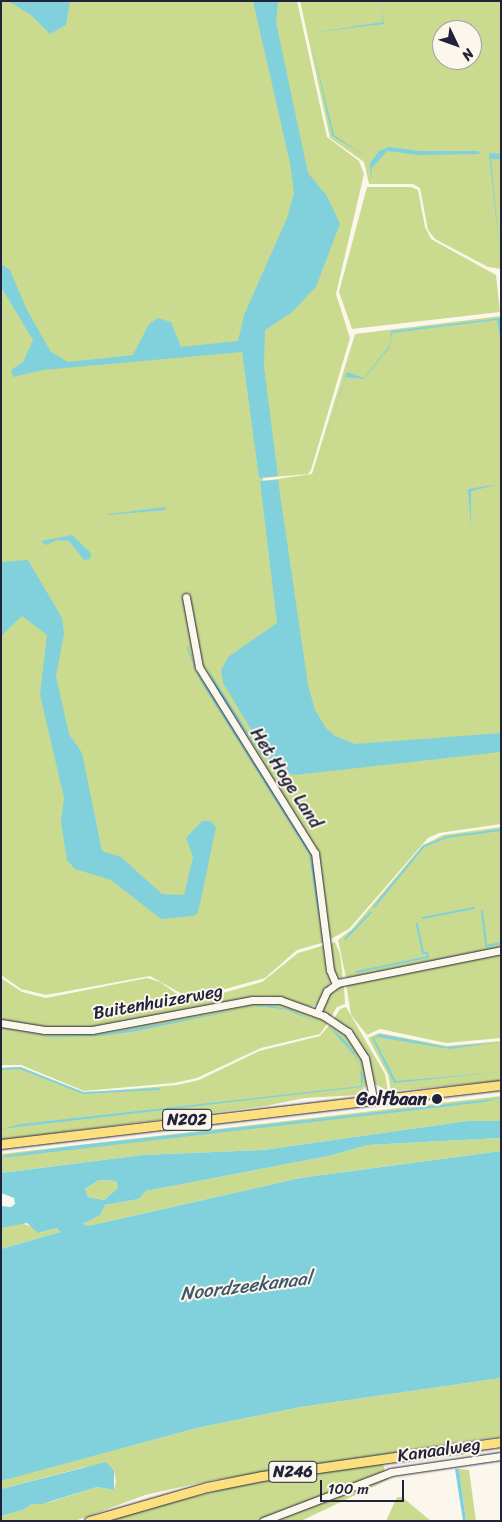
<!DOCTYPE html>
<style>
body{margin:0}
#map{position:relative;width:502px;height:1522px;overflow:hidden;background:#fbf7ec;font-family:Sriracha,sans-serif}
div>[style]{position:absolute}
.green>*{inset:0;background:#cadb8f}
.water>*{inset:0;background:#81d1dd}
.stream>*{height:2px;margin:-1px;padding:0 1px;transform-origin:1px;border-radius:1px;background:#81d1dd}
.roads{filter:drop-shadow(0 0 1px #22223b) drop-shadow(0 0 1px #22223b)}
.minor>*{height:7px;margin:-3.5px;padding:0 3.5px;transform-origin:3.5px;border-radius:3.5px;background:#fbf7ec}
.major>*{height:9px;margin:-4.5px;padding:0 4.5px;transform-origin:4.5px;border-radius:4.5px;background:#fce080}
.dots>*{width:14px;height:14px;translate:-50% -50%;box-sizing:border-box;border:2px solid #fbf7ec;border-radius:50%}
span{translate:-50% -50%;white-space:nowrap;text-align:center;line-height:1.15;-webkit-text-stroke:4px #fbf7ec;paint-order:stroke}
.shield-label span{padding:1px 4px;background:#fbf7ec;border:1px solid;border-radius:4px;-webkit-text-stroke-width:0}
.shield-label{font-size:16px;color:#22223b;font-weight:700}
.street-label{font-size:18px;color:#22223b}
.poi-label{font-size:18px;color:#22223b;font-weight:700}
.right{translate:-100% -50%;text-align:right}
.water-label{font-size:19px;color:#3e576c;font-style:italic}
.frame{position:absolute;inset:0;border:2px solid #22223b;pointer-events:none}
.north{position:absolute;left:432px;top:20px;width:50px;height:50px;box-sizing:border-box;background:#fbf7ec;border:1px solid #a4a2a5;border-radius:50%;rotate:132deg;font-size:14px;font-weight:700;line-height:20px;text-align:center;color:#22223b}
.north::after{content:'';display:block;margin:auto;width:18px;height:22px;background:#22223b;clip-path:polygon(50% 0,100% 100%,50% 72%,0 100%)}
.scale{position:absolute;left:320px;top:1480px;width:84px;height:22px;box-sizing:border-box;border:2px solid #22223b;border-top:0;padding-left:6px;font-size:15px;line-height:18px;white-space:nowrap;color:#22223b;-webkit-text-stroke:4px #fbf7ec;paint-order:stroke}
</style>
<div id="map">
<div class="green">
<i style="clip-path:polygon(1px 1px,297px 1px,327px 137px,359px 161px,364px 174px,336px 294px,350px 338px,311px 470px,308px 474px,263px 478px,263px 481px,312px 474px,355px 334px,501px 316px,501px 824px,439px 833px,428px 838px,349px 929px,329px 940px,317px 852px,204px 672px,186px 614px,195px 665px,313px 854px,325px 942px,297px 950px,265px 978px,200px 996px,184px 995px,150px 976px,46px 995px,21px 989px,1px 975px)"></i>
<i style="clip-path:polygon(evenodd,300px 1px,501px 1px,501px 269px,488px 267px,435px 239px,428px 230px,420px 188px,413px 184px,369px 184px,364px 162px,330px 138px,300px 1px,442px 30px,472px 30px,472px 60px,442px 60px,442px 30px)"></i>
<i style="clip-path:polygon(367px 187px,411px 187px,418px 190px,425px 227px,431px 239px,496px 275px,500px 312px,352px 329px,339px 292px)"></i>
<i style="clip-path:polygon(501px 827px,501px 948px,346px 978px,338px 940px,352px 929px,422px 846px,443px 835px)"></i>
<i style="clip-path:polygon(335px 942px,340px 954px,343px 979px,334px 974px,330px 944px)"></i>
<i style="clip-path:polygon(325px 945px,331px 981px,317px 1004px,312px 1007px,267px 996px,95px 1027px,46px 1027px,1px 1021px,1px 978px,22px 992px,46px 998px,147px 978px,160px 982px,184px 999px,197px 1000px,262px 982px,298px 953px)"></i>
<i style="clip-path:polygon(501px 953px,501px 1038px,446px 1043px,380px 1029px,367px 1035px,351px 1015px,346px 984px)"></i>
<i style="clip-path:polygon(344px 985px,345px 1004px,337px 1007px,331px 1017px,324px 1012px,323px 1005px,332px 991px)"></i>
<i style="clip-path:polygon(274px 1001px,300px 1008px,328px 1023px,320px 1034px,261px 1048px,197px 1078px,174px 1083px,84px 1091px,21px 1065px,1px 1065px,1px 1025px,98px 1032px,242px 1004px)"></i>
<i style="clip-path:polygon(346px 1007px,385px 1074px,388px 1091px,375px 1084px,367px 1057px,357px 1039px,334px 1019px,340px 1009px)"></i>
<i style="clip-path:polygon(331px 1023px,347px 1035px,362px 1057px,367px 1085px,358px 1095px,305px 1098px,265px 1106px,1px 1140px,1px 1068px,21px 1067px,83px 1093px,177px 1085px,199px 1080px,259px 1051px,320px 1036px)"></i>
<i style="clip-path:polygon(379px 1033px,447px 1046px,501px 1041px,501px 1081px,391px 1091px,388px 1075px,368px 1038px)"></i>
<i style="clip-path:polygon(501px 1096px,501px 1121px,467px 1121px,263px 1150px,142px 1155px,1px 1173px,1px 1154px)"></i>
<i style="clip-path:polygon(501px 1138px,501px 1151px,300px 1178px,88px 1226px,83px 1225px,105px 1205px,139px 1199px,146px 1191px,329px 1156px,368px 1145px)"></i>
<i style="clip-path:polygon(99px 1180px,116px 1181px,118px 1188px,104px 1200px,88px 1197px,85px 1189px)"></i>
<i style="clip-path:polygon(21px 1223px,36px 1228px,39px 1233px,57px 1228px,60px 1232px,1px 1249px,1px 1228px)"></i>
<i style="clip-path:polygon(501px 1378px,501px 1436px,213px 1480px,145px 1495px,75px 1521px,1px 1521px,1px 1516px,23px 1510px,32px 1504px,50px 1502px,97px 1487px,114px 1490px,116px 1481px,114px 1471px,85px 1467px,1px 1489px,1px 1481px,18px 1476px,197px 1428px,301px 1407px)"></i>
<i style="clip-path:polygon(383px 1463px,385px 1473px,256px 1521px,95px 1521px,241px 1485px)"></i>
<i style="clip-path:polygon(459px 1469px,469px 1470px,476px 1521px,466px 1521px)"></i>
<i style="clip-path:polygon(386px 1476px,389px 1479px,385px 1481px,301px 1521px,274px 1521px)"></i>
<i style="clip-path:polygon(397px 1497px,402px 1497px,431px 1521px,386px 1521px)"></i>
</div>
<div class="water">
<i style="clip-path:polygon(8px 1px,70px 1px,66px 25px,50px 34px,31px 15px)"></i>
<i style="clip-path:polygon(253px 1px,278px 1px,276px 22px,308px 173px,327px 196px,340px 224px,316px 287px,291px 313px,265px 330px,264px 367px,278px 476px,259px 478px,242px 352px,43px 370px,13px 377px,11px 370px,23px 362px,33px 340px,1px 287px,1px 264px,10px 270px,27px 310px,51px 352px,68px 362px,133px 355px,149px 324px,158px 318px,171px 322px,181px 347px,238px 341px,244px 315px,287px 218px,294px 193px,290px 163px)"></i>
<i style="clip-path:polygon(381px 1px,384px 24px,310px 33px,383px 22px)"></i>
<i style="clip-path:polygon(311px 40px,334px 135px,365px 156px,332px 136px)"></i>
<i style="clip-path:polygon(389px 147px,420px 151px,478px 151px,480px 154px,419px 155px,387px 151px,372px 168px,371px 181px,370px 163px,379px 151px)"></i>
<i style="clip-path:polygon(489px 153px,501px 154px,501px 159px,491px 159px,501px 264px)"></i>
<i style="clip-path:polygon(500px 318px,501px 344px,497px 320px,392px 333px,390px 347px,364px 379px,346px 377px,316px 470px,347px 372px,364px 378px,390px 345px,391px 331px)"></i>
<i style="clip-path:polygon(278px 480px,308px 685px,315px 710px,326px 728px,335px 736px,355px 744px,501px 733px,501px 752px,295px 775px,276px 771px,223px 683px,221px 670px,228px 657px,277px 623px,260px 481px)"></i>
<i style="clip-path:polygon(501px 484px,471px 491px,471px 529px,468px 489px)"></i>
<i style="clip-path:polygon(165px 507px,166px 510px,108px 515px,109px 514px)"></i>
<i style="clip-path:polygon(72px 535px,91px 553px,90px 559px,84px 560px,69px 541px,57px 540px,46px 545px,41px 541px)"></i>
<i style="clip-path:polygon(28px 560px,62px 618px,64px 634px,56px 676px,69px 734px,82px 753px,102px 851px,121px 857px,162px 894px,184px 895px,193px 857px,186px 838px,202px 821px,210px 821px,216px 827px,200px 904px,197px 914px,192px 916px,161px 919px,111px 880px,75px 869px,67px 860px,61px 822px,64px 798px,40px 695px,47px 635px,22px 616px,1px 636px,1px 562px)"></i>
<i style="clip-path:polygon(186px 646px,188px 647px,198px 674px,308px 849px,314px 869px,322px 936px,309px 854px,200px 680px)"></i>
<i style="clip-path:polygon(207px 665px,217px 684px,282px 785px,219px 692px)"></i>
<i style="clip-path:polygon(259px 1006px,272px 1006px,291px 1010px,324px 1026px,288px 1010px,266px 1007px,252px 1007px,132px 1032px,99px 1036px,50px 1037px,1px 1031px,46px 1036px,99px 1035px)"></i>
<i style="clip-path:polygon(330px 1028px,342px 1037px,354px 1052px,363px 1077px,362px 1087px,1px 1129px,21px 1124px,361px 1086px,360px 1069px,354px 1055px)"></i>
<i style="clip-path:polygon(380px 1034px,447px 1047px,501px 1042px,450px 1049px,376px 1037px,374px 1038px,396px 1081px,501px 1072px,394px 1083px,372px 1038px)"></i>
<i style="clip-path:polygon(501px 1098px,485px 1102px,1px 1158px,6px 1155px,72px 1146px)"></i>
<i style="clip-path:polygon(evenodd,467px 1121px,501px 1121px,501px 1138px,368px 1145px,329px 1156px,146px 1191px,139px 1199px,105px 1205px,100px 1215px,83px 1224px,88px 1226px,300px 1178px,501px 1151px,501px 1378px,301px 1407px,197px 1428px,1px 1481px,1px 1249px,60px 1232px,57px 1228px,38px 1233px,27px 1223px,1px 1228px,1px 1206px,11px 1207px,15px 1204px,14px 1198px,1px 1193px,1px 1173px,142px 1155px,263px 1150px,467px 1121px,99px 1180px,116px 1181px,118px 1188px,104px 1200px,88px 1197px,85px 1189px,99px 1180px)"></i>
<i style="clip-path:polygon(106px 1462px,114px 1471px,114px 1490px,97px 1487px,42px 1504px,32px 1504px,23px 1510px,1px 1516px,1px 1489px)"></i>
<i style="clip-path:polygon(455px 1469px,459px 1469px,466px 1521px,463px 1521px)"></i>
</div>
<div class="stream">
<i style="left:374px;top:907px;width:79px;rotate:-50.7deg"></i>
<i style="left:424px;top:846px;width:25px;rotate:-21deg"></i>
<i style="left:447px;top:837px;width:54px;rotate:-7.4deg"></i>
<i style="left:482px;top:911px;width:35px;rotate:83deg"></i>
<i style="left:486px;top:946px;width:15px;rotate:-11deg"></i>
<i style="left:423px;top:918px;width:52px;rotate:-11.1deg"></i>
<i style="left:345px;top:939px;width:37px;rotate:-46deg"></i>
<i style="left:356px;top:972px;width:74px;rotate:-11.8deg"></i>
<i style="left:428px;top:957px;width:4px;rotate:-104deg"></i>
<i style="left:427px;top:953px;width:4px;rotate:180deg"></i>
<i style="left:423px;top:953px;width:30px;rotate:-102deg"></i>
<i style="left:1px;top:1069px;width:19px;rotate:-3deg"></i>
<i style="left:20px;top:1068px;width:68px;rotate:21.6deg"></i>
<i style="left:83px;top:1093px;width:77px;rotate:-3deg"></i>
</div>
<div class="roads">
<div class="minor">
<i style="left:186px;top:597px;width:71px;rotate:79.5deg"></i>
<i style="left:199px;top:667px;width:219px;rotate:58.1deg"></i>
<i style="left:315px;top:853px;width:118px;rotate:82.7deg"></i>
<i style="left:330px;top:970px;width:15px;rotate:67deg"></i>
<i style="left:317px;top:1013px;width:24px;rotate:-66deg"></i>
<i style="left:327px;top:991px;width:14px;rotate:-36deg"></i>
<i style="left:338px;top:983px;width:166px;rotate:-11.4deg"></i>
<i style="left:1px;top:1023px;width:44px;rotate:9.2deg"></i>
<i style="left:44px;top:1030px;width:48px"></i>
<i style="left:92px;top:1030px;width:163px;rotate:-10.6deg"></i>
<i style="left:252px;top:1000px;width:28px"></i>
<i style="left:280px;top:1000px;width:47px;rotate:20deg"></i>
<i style="left:324px;top:1016px;width:29px;rotate:34deg"></i>
<i style="left:348px;top:1032px;width:31px;rotate:57deg"></i>
<i style="left:365px;top:1058px;width:41px;rotate:78.7deg"></i>
<i style="left:263px;top:1521px;width:137px;rotate:-20.9deg"></i>
<i style="left:391px;top:1472px;width:111px;rotate:-8.3deg"></i>
</div>
<div class="major">
<i style="left:1px;top:1144px;width:503px;rotate:-6.73deg"></i>
<i style="left:89px;top:1521px;width:123px;rotate:-16.1deg"></i>
<i style="left:207px;top:1487px;width:56px;rotate:-11.3deg"></i>
<i style="left:262px;top:1476px;width:241px;rotate:-8.1deg"></i>
</div>
</div>
<div class="dots">
<i style="left:437px;top:1099px;background:#22223b"></i>
</div>
<div class="shield-label">
<span style="left:187px;top:1120px">N202</span>
<span style="left:293px;top:1472px">N246</span>
</div>
<div class="street-label">
<span style="left:286px;top:778px;rotate:57deg">Het Hoge Land</span>
<span style="left:158px;top:1002px;rotate:-10deg">Buitenhuizerweg</span>
<span style="left:439px;top:1450px;rotate:-8deg">Kanaalweg</span>
</div>
<div class="poi-label">
<span class="right" style="left:427px;top:1099px">Golfbaan</span>
</div>
<div class="water-label">
<span style="left:246px;top:1286px;rotate:-7deg">Noordzeekanaal</span>
</div>
<div class="frame"></div>
<div class="north">N</div>
<div class="scale">100 m</div>
</div>
